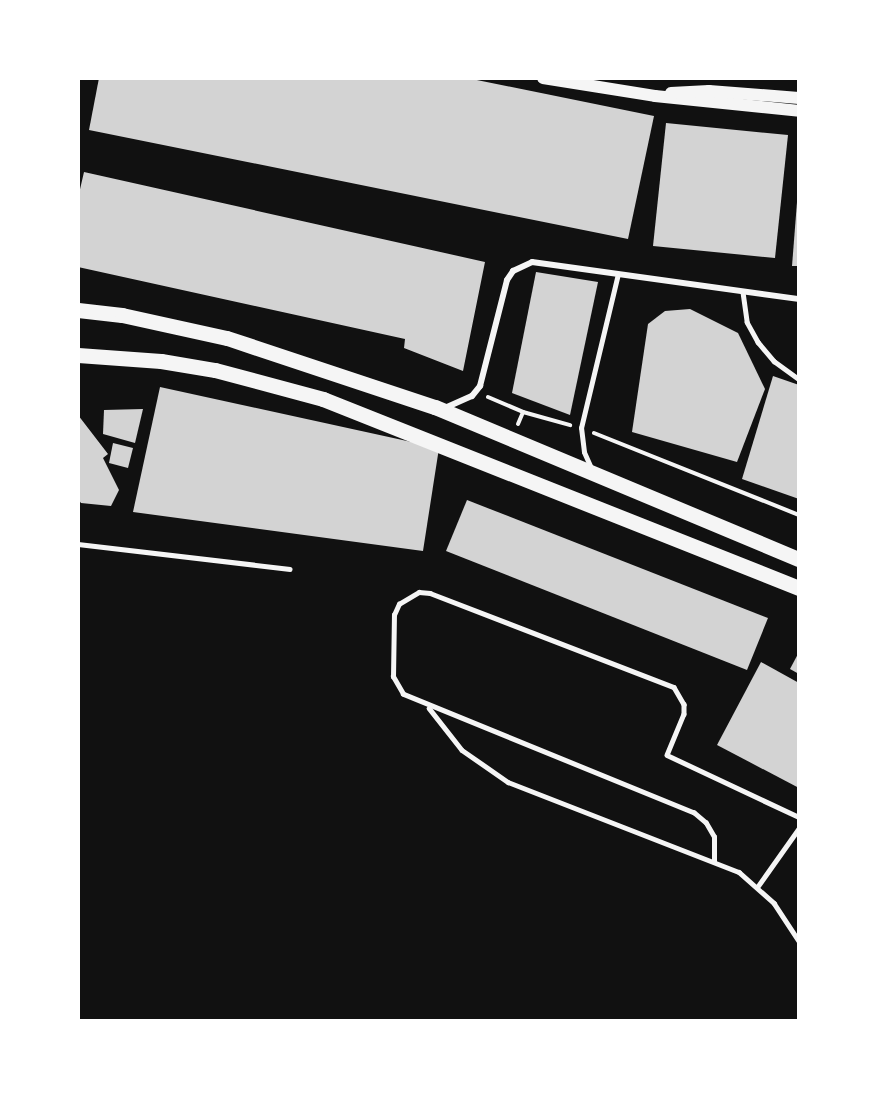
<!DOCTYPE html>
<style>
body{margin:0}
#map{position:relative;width:877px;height:1099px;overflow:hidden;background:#111;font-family:Literata,serif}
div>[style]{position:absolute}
.building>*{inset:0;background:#d3d3d3}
.path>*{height:4px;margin:-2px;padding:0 2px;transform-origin:2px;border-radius:2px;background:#f5f5f5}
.service>*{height:4.5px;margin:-2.25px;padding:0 2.25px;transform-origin:2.25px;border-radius:2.25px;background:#f5f5f5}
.minor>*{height:6px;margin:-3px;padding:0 3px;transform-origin:3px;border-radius:3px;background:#f5f5f5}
.secondary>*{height:12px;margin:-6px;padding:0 6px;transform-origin:6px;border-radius:6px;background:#f5f5f5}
.primary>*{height:15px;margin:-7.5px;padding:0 7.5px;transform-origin:7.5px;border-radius:7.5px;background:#f5f5f5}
span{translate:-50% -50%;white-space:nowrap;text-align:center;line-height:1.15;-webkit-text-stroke:4.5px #fff;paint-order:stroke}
.frame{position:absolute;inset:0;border:80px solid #fff;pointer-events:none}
</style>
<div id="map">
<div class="building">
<i style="clip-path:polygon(99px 78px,467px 78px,654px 116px,628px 239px,89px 130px)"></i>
<i style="clip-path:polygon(666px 123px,788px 135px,775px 258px,653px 246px)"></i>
<i style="clip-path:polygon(84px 172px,485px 262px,463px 371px,404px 348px,405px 339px,78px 267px,78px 198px)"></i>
<i style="clip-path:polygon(797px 202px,799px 202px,799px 266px,792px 266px)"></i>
<i style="clip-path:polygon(536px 272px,598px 282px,570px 415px,512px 393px)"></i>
<i style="clip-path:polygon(690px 309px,738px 333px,765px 389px,737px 462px,632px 432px,648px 324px,665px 311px)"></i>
<i style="clip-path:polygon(773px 376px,799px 385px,799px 499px,742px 479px)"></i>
<i style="clip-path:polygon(160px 387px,439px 448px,423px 551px,133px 512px)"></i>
<i style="clip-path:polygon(143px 409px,135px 443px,103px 434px,104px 410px)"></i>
<i style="clip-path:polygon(78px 415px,108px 454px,103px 458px,119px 490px,111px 506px,81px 503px,78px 499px)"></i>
<i style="clip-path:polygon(113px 443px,133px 448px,128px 468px,109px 463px)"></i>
<i style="clip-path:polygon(467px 500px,768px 618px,747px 670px,446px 551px)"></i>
<i style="clip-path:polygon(799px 652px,799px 674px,790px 669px)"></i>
<i style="clip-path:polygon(761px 662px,799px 683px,799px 788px,717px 745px)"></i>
</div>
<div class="path">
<i style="left:488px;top:397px;width:38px;rotate:23deg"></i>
<i style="left:518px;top:424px;width:13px;rotate:-67deg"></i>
<i style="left:523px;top:412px;width:49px;rotate:15.5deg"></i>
<i style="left:594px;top:433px;width:221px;rotate:21.8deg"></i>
</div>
<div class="service">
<i style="left:743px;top:292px;width:30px;rotate:82deg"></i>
<i style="left:747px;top:322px;width:23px;rotate:61deg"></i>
<i style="left:758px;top:342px;width:25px;rotate:50deg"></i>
<i style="left:774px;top:361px;width:31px;rotate:36deg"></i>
<i style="left:591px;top:468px;width:17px;rotate:-114deg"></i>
<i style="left:584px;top:452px;width:24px;rotate:-97deg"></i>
<i style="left:581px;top:428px;width:158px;rotate:-76.5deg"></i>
<i style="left:78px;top:544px;width:213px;rotate:6.7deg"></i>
<i style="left:429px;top:708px;width:53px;rotate:51.8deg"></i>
<i style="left:462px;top:750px;width:56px;rotate:34.8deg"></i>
<i style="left:508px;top:782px;width:248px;rotate:21.3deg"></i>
<i style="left:739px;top:872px;width:47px;rotate:41.5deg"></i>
<i style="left:774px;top:903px;width:45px;rotate:56.7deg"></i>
<i style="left:714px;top:862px;width:25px;rotate:-90deg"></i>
<i style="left:714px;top:837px;width:16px;rotate:-120deg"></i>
<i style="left:706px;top:823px;width:16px;rotate:-140deg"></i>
<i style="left:694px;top:813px;width:314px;rotate:-157.8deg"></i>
<i style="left:403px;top:694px;width:20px;rotate:-120deg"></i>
<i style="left:393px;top:677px;width:62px;rotate:-89.1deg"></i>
<i style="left:394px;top:615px;width:12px;rotate:-66deg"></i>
<i style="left:399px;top:604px;width:23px;rotate:-31deg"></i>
<i style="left:419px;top:592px;width:11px;rotate:5deg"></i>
<i style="left:430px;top:593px;width:261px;rotate:21.1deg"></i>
<i style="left:674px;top:687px;width:20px;rotate:60deg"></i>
<i style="left:684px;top:704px;width:10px;rotate:90deg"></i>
<i style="left:684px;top:714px;width:44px;rotate:112.5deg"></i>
<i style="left:667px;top:755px;width:146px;rotate:25.2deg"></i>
<i style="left:758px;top:886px;width:71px;rotate:-54.7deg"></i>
</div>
<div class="minor">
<i style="left:447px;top:407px;width:27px;rotate:-24deg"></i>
<i style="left:472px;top:396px;width:13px;rotate:-51deg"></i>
<i style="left:480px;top:386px;width:109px;rotate:-75.7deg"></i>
<i style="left:507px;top:280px;width:11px;rotate:-56deg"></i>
<i style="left:513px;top:271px;width:21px;rotate:-25deg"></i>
<i style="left:532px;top:262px;width:270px;rotate:7.9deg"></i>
</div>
<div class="secondary">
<i style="left:543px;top:78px;width:113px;rotate:9.1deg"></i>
<i style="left:655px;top:96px;width:145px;rotate:5.9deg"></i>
<i style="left:671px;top:93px;width:38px;rotate:-3deg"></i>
<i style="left:709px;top:91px;width:90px;rotate:4.4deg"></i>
</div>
<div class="primary">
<i style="left:78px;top:310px;width:44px;rotate:6.5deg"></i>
<i style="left:122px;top:315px;width:107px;rotate:12.4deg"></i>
<i style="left:227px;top:338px;width:219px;rotate:18.4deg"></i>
<i style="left:435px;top:407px;width:394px;rotate:22.7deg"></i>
<i style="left:78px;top:355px;width:83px;rotate:4.1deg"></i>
<i style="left:161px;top:361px;width:55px;rotate:9.5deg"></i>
<i style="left:215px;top:370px;width:112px;rotate:15deg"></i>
<i style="left:323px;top:399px;width:512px;rotate:21.66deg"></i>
</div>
<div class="frame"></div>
</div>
